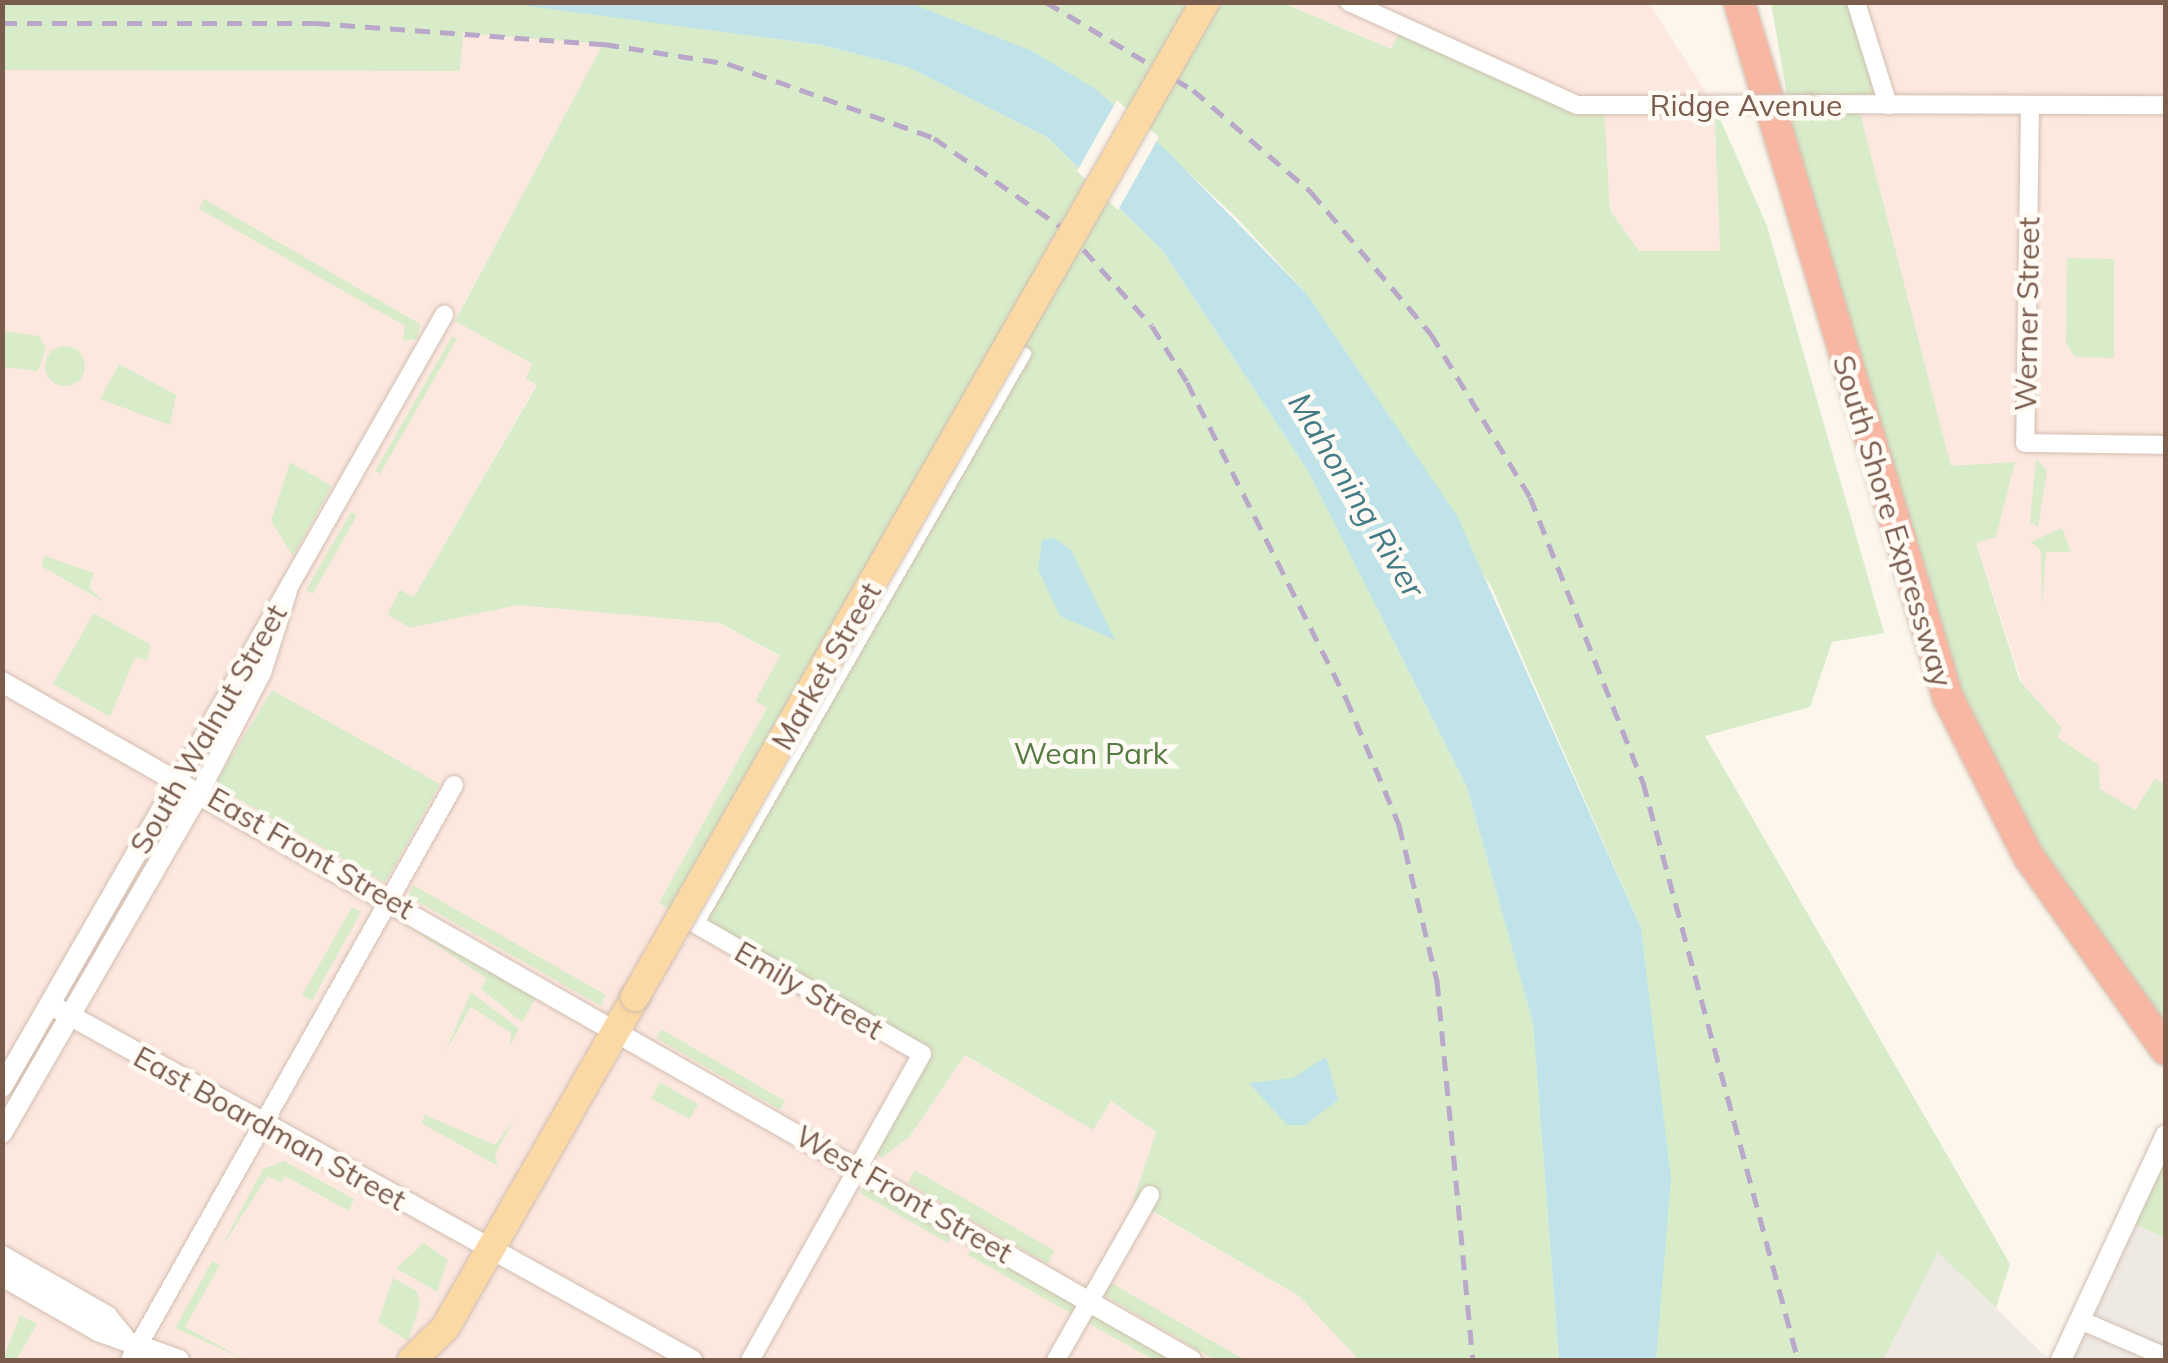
<!DOCTYPE html>
<style>
body{margin:0}
#map{position:relative;width:2168px;height:1363px;overflow:hidden;background:#fdf6ec;font-family:Mulish,sans-serif}
div>[style]{position:absolute}
.commercial>*{inset:0;background:#fde8e0}
.industrial>*{inset:0;background:#efe9e4}
.green>*{inset:0;background:#d8ecc9}
.round{border-radius:50%}
.water>*{inset:0;background:#bfe3e8}
.pier>*{inset:0;background:#fdf6ec}
.roads{filter:drop-shadow(0 0 2px #d1beb0) drop-shadow(0 0 2px #d1beb0)}
.pedestrian>*{height:12px;margin:-6px;padding:0 6px;transform-origin:6px;border-radius:6px;background:#fff}
.minor>*{height:18px;margin:-9px;padding:0 9px;transform-origin:9px;border-radius:9px;background:#fff}
.tertiary>*{height:20px;margin:-10px;padding:0 10px;transform-origin:10px;border-radius:10px;background:#fff}
.primary>*{height:28px;margin:-14px;padding:0 14px;transform-origin:14px;border-radius:14px;background:#fbd9a5}
.motorway>*{height:30px;margin:-15px;padding:0 15px;transform-origin:15px;border-radius:15px;background:#f7b7a3}
.rail>*{height:5px;margin-top:-2.5px;transform-origin:0;background:repeating-linear-gradient(90deg,#b9a8c9 0 15px,transparent 0 25px)}
.bridges{filter:drop-shadow(0 0 2px #d1beb0) drop-shadow(0 0 2px #d1beb0)}
.minor-bridge>*{height:18px;margin:-9px;padding:0 9px;transform-origin:9px;border-radius:9px;background:#fff}
.primary-bridge>*{height:28px;margin:-14px;padding:0 14px;transform-origin:14px;border-radius:14px;background:#fbd9a5}
span{translate:-50% -50%;white-space:nowrap;text-align:center;line-height:1.15;-webkit-text-stroke:9px #fffaf3;paint-order:stroke}
.street-label{font-size:30px;color:#7a5c4d}
.park-label{font-size:30px;color:#537a41}
.water-label{font-size:32px;color:#437c86;font-style:italic}
.frame{position:absolute;inset:0;border:5px solid #7a5c4d;pointer-events:none}
</style>
<div id="map">
<div class="commercial">
<i style="clip-path:polygon(1283px 3px,1649px 3px,1714px 105px,1720px 251px,1639px 251px,1610px 210px,1604px 105px,1577px 105px,1402px 27px,1391px 49px)"></i>
<i style="clip-path:polygon(1856px 3px,2165px 3px,2165px 833px,2102px 804px,2041px 740px,1951px 467px,1884px 218px,1857px 105px)"></i>
<i style="clip-path:polygon(3px 23px,424px 30px,604px 44px,455px 320px,544px 371px,414px 598px,410px 628px,518px 604px,720px 623px,780px 657px,756px 701px,767px 708px,659px 903px,922px 1054px,890px 1143px,910px 1136px,965px 1055px,1092px 1129px,1111px 1101px,1156px 1132px,1133px 1201px,1299px 1296px,1359px 1360px,3px 1360px)"></i>
</div>
<div class="industrial">
<i style="clip-path:polygon(2126px 1220px,2165px 1238px,2165px 1360px,2061px 1360px)"></i>
<i style="clip-path:polygon(1938px 1251px,2042px 1353px,2052px 1360px,1883px 1360px)"></i>
</div>
<div class="green">
<i style="clip-path:polygon(507px 2px,821px 45px,908px 67px,1047px 137px,1163px 251px,1308px 471px,1467px 787px,1533px 1022px,1559px 1360px,1359px 1360px,1299px 1296px,1133px 1200px,1156px 1132px,1111px 1101px,1093px 1130px,965px 1055px,910px 1136px,882px 1158px,869px 1150px,922px 1054px,659px 903px,767px 708px,755px 701px,780px 656px,720px 623px,518px 605px,410px 628px,387px 614px,400px 590px,414px 597px,537px 385px,526px 378px,532px 364px,455px 321px,603px 44px,463px 33px,460px 71px,3px 70px,2px 3px)"></i>
<i style="clip-path:polygon(908px 3px,1283px 3px,1391px 49px,1402px 26px,1577px 105px,1604px 105px,1610px 210px,1639px 251px,1720px 251px,1714px 105px,1767px 226px,1884px 633px,1832px 642px,1810px 707px,1705px 736px,2010px 1264px,1996px 1308px,1938px 1252px,1883px 1360px,1656px 1360px,1641px 928px,1492px 588px,1306px 293px,1238px 219px,1130px 118px)"></i>
<i style="clip-path:polygon(1771px 3px,1856px 3px,1888px 105px,1858px 105px,1951px 466px,2015px 462px,1996px 537px,1976px 543px,2020px 681px,2062px 728px,2057px 737px,2099px 765px,2100px 789px,2135px 810px,2155px 779px,2165px 784px,2165px 1050px,1983px 773px,1817px 270px)"></i>
<i style="clip-path:polygon(204px 199px,420px 324px,417px 339px,403px 341px,405px 326px,199px 209px)"></i>
<i style="clip-path:polygon(2067px 258px,2114px 259px,2114px 358px,2075px 357px,2066px 343px)"></i>
<i style="clip-path:polygon(3px 331px,39px 336px,46px 348px,38px 371px,3px 367px)"></i>
<i style="clip-path:polygon(452px 336px,457px 339px,380px 474px,375px 471px)"></i>
<i class="round" style="left:45px;top:346px;width:40px;height:40px"></i>
<i style="clip-path:polygon(119px 364px,176px 395px,170px 425px,100px 399px)"></i>
<i style="clip-path:polygon(2036px 459px,2047px 470px,2038px 527px,2030px 522px)"></i>
<i style="clip-path:polygon(290px 462px,332px 486px,293px 556px,271px 521px)"></i>
<i style="clip-path:polygon(351px 512px,357px 515px,313px 594px,306px 590px)"></i>
<i style="clip-path:polygon(2062px 528px,2071px 552px,2046px 552px,2042px 606px,2041px 550px,2030px 542px)"></i>
<i style="clip-path:polygon(45px 556px,94px 573px,89px 587px,104px 602px,41px 566px)"></i>
<i style="clip-path:polygon(94px 613px,151px 645px,147px 660px,135px 657px,110px 717px,53px 684px)"></i>
<i style="clip-path:polygon(272px 690px,440px 784px,385px 883px,214px 785px)"></i>
<i style="clip-path:polygon(413px 885px,606px 995px,601px 1006px,408px 896px)"></i>
<i style="clip-path:polygon(352px 907px,361px 912px,312px 1001px,302px 995px)"></i>
<i style="clip-path:polygon(397px 919px,536px 998px,522px 1022px,481px 989px,486px 978px)"></i>
<i style="clip-path:polygon(471px 992px,519px 1029px,510px 1045px,511px 1033px,471px 1007px,443px 1056px)"></i>
<i style="clip-path:polygon(661px 1029px,785px 1101px,780px 1110px,656px 1038px)"></i>
<i style="clip-path:polygon(660px 1082px,698px 1104px,690px 1119px,651px 1099px)"></i>
<i style="clip-path:polygon(425px 1115px,495px 1145px,516px 1117px,495px 1154px,498px 1166px,421px 1123px)"></i>
<i style="clip-path:polygon(2165px 1135px,2165px 1238px,2126px 1220px)"></i>
<i style="clip-path:polygon(284px 1161px,354px 1199px,349px 1211px,285px 1176px,281px 1183px,268px 1176px,219px 1251px,263px 1169px)"></i>
<i style="clip-path:polygon(915px 1170px,1055px 1251px,1048px 1264px,908px 1183px)"></i>
<i style="clip-path:polygon(865px 1184px,953px 1234px,948px 1243px,860px 1193px)"></i>
<i style="clip-path:polygon(424px 1243px,448px 1260px,437px 1292px,396px 1268px)"></i>
<i style="clip-path:polygon(973px 1246px,1077px 1305px,1072px 1314px,968px 1255px)"></i>
<i style="clip-path:polygon(212px 1261px,220px 1265px,185px 1327px,246px 1360px,175px 1328px)"></i>
<i style="clip-path:polygon(393px 1278px,417px 1291px,420px 1304px,408px 1341px,378px 1322px)"></i>
<i style="clip-path:polygon(1111px 1283px,1113px 1284px,1245px 1360px,1215px 1360px,1104px 1295px)"></i>
<i style="clip-path:polygon(1093px 1314px,1174px 1360px,1154px 1360px,1088px 1323px)"></i>
<i style="clip-path:polygon(20px 1315px,37px 1324px,16px 1360px,3px 1360px)"></i>
</div>
<div class="water">
<i style="clip-path:polygon(908px 2px,1032px 51px,1094px 88px,1165px 149px,1306px 293px,1457px 516px,1641px 928px,1671px 1178px,1656px 1360px,1559px 1360px,1533px 1023px,1467px 787px,1308px 471px,1163px 251px,1047px 137px,908px 67px,821px 45px,507px 3px)"></i>
<i style="clip-path:polygon(1055px 538px,1071px 550px,1115px 640px,1060px 616px,1038px 569px,1042px 540px)"></i>
<i style="clip-path:polygon(1326px 1057px,1338px 1100px,1305px 1125px,1287px 1125px,1249px 1083px,1293px 1078px)"></i>
</div>
<div class="pier">
<i style="clip-path:polygon(1117px 100px,1159px 137px,1118px 210px,1077px 171px)"></i>
</div>
<div class="roads">
<div class="pedestrian">
<i style="left:697px;top:925px;width:659px;rotate:-60.13deg"></i>
</div>
<div class="minor">
<i style="left:1349px;top:2px;width:250px;rotate:24.3deg"></i>
<i style="left:1577px;top:105px;width:117px"></i>
<i style="left:1856px;top:2px;width:108px;rotate:72.7deg"></i>
<i style="left:1809px;top:104px;width:357px;rotate:0.2deg"></i>
<i style="left:2030px;top:105px;width:338px;rotate:90.8deg"></i>
<i style="left:2025px;top:443px;width:141px;rotate:0.8deg"></i>
<i style="left:178px;top:781px;width:537px;rotate:-60.28deg"></i>
<i style="left:201px;top:790px;width:132px;rotate:-62.5deg"></i>
<i style="left:262px;top:673px;width:86px;rotate:-72.4deg"></i>
<i style="left:697px;top:925px;width:259px;rotate:29.8deg"></i>
<i style="left:922px;top:1054px;width:351px;rotate:119.3deg"></i>
<i style="left:2080px;top:1320px;width:94px;rotate:23.3deg"></i>
<i style="left:130px;top:1360px;width:660px;rotate:-60.6deg"></i>
<i style="left:1056px;top:1360px;width:190px;rotate:-60.3deg"></i>
</div>
<div class="tertiary">
<i style="left:2px;top:682px;width:1369px;rotate:29.69deg"></i>
<i style="left:51px;top:1005px;width:733px;rotate:28.98deg"></i>
<i style="left:2px;top:1087px;width:353px;rotate:-60.1deg"></i>
<i style="left:2px;top:1133px;width:397px;rotate:-59.9deg"></i>
<i style="left:2px;top:1256px;width:121px;rotate:29.7deg"></i>
<i style="left:107px;top:1316px;width:28px;rotate:51deg"></i>
<i style="left:2px;top:1276px;width:111px;rotate:29.8deg"></i>
<i style="left:98px;top:1331px;width:86px;rotate:19.7deg"></i>
<i style="left:2061px;top:1360px;width:248px;rotate:-65deg"></i>
</div>
<div class="primary">
<i style="left:412px;top:1360px;width:46px;rotate:-44.1deg"></i>
<i style="left:445px;top:1328px;width:382px;rotate:-60.1deg"></i>
</div>
<div class="motorway">
<i style="left:1739px;top:2px;width:727px;rotate:73.29deg"></i>
<i style="left:1948px;top:698px;width:177px;rotate:63.1deg"></i>
<i style="left:2028px;top:856px;width:238px;rotate:54.6deg"></i>
</div>
</div>
<div class="rail">
<i style="left:1046px;top:2px;width:171px;rotate:30.9deg"></i>
<i style="left:1193px;top:90px;width:156px;rotate:40.8deg"></i>
<i style="left:1311px;top:192px;width:186px;rotate:49.8deg"></i>
<i style="left:1431px;top:334px;width:191px;rotate:58.7deg"></i>
<i style="left:1530px;top:497px;width:307px;rotate:68.4deg"></i>
<i style="left:1643px;top:782px;width:598px;rotate:74.99deg"></i>
<i style="left:2px;top:23px;width:313px"></i>
<i style="left:315px;top:23px;width:290px;rotate:4.2deg"></i>
<i style="left:604px;top:44px;width:127px;rotate:9.1deg"></i>
<i style="left:729px;top:64px;width:218px;rotate:19.8deg"></i>
<i style="left:934px;top:138px;width:162px;rotate:35deg"></i>
<i style="left:1067px;top:231px;width:127px;rotate:48.2deg"></i>
<i style="left:1152px;top:326px;width:66px;rotate:58deg"></i>
<i style="left:1187px;top:382px;width:354px;rotate:63.3deg"></i>
<i style="left:1346px;top:698px;width:138px;rotate:67.3deg"></i>
<i style="left:1399px;top:825px;width:161px;rotate:76.3deg"></i>
<i style="left:1437px;top:981px;width:381px;rotate:84.6deg"></i>
</div>
<div class="bridges">
<div class="minor-bridge">
<i style="left:1694px;top:105px;width:115px;rotate:-0.5deg"></i>
</div>
<div class="primary-bridge">
<i style="left:635px;top:997px;width:1147px;rotate:-60.19deg"></i>
</div>
</div>
<div class="street-label">
<span style="left:1746px;top:105px">Ridge Avenue</span>
<span style="left:2027px;top:314px;rotate:-89deg">Werner Street</span>
<span style="left:1893px;top:521px;rotate:73deg">South Shore Expressway</span>
<span style="left:826px;top:666px;rotate:-60deg">Market Street</span>
<span style="left:208px;top:729px;rotate:-60deg">South Walnut Street</span>
<span style="left:311px;top:853px;rotate:30deg">East Front Street</span>
<span style="left:809px;top:990px;rotate:30deg">Emily Street</span>
<span style="left:270px;top:1128px;rotate:29deg">East Boardman Street</span>
<span style="left:904px;top:1194px;rotate:30deg">West Front Street</span>
</div>
<div class="park-label">
<span style="left:1091px;top:753px">Wean Park</span>
</div>
<div class="water-label">
<span style="left:1357px;top:495px;rotate:59deg">Mahoning River</span>
</div>
<div class="frame"></div>
</div>
